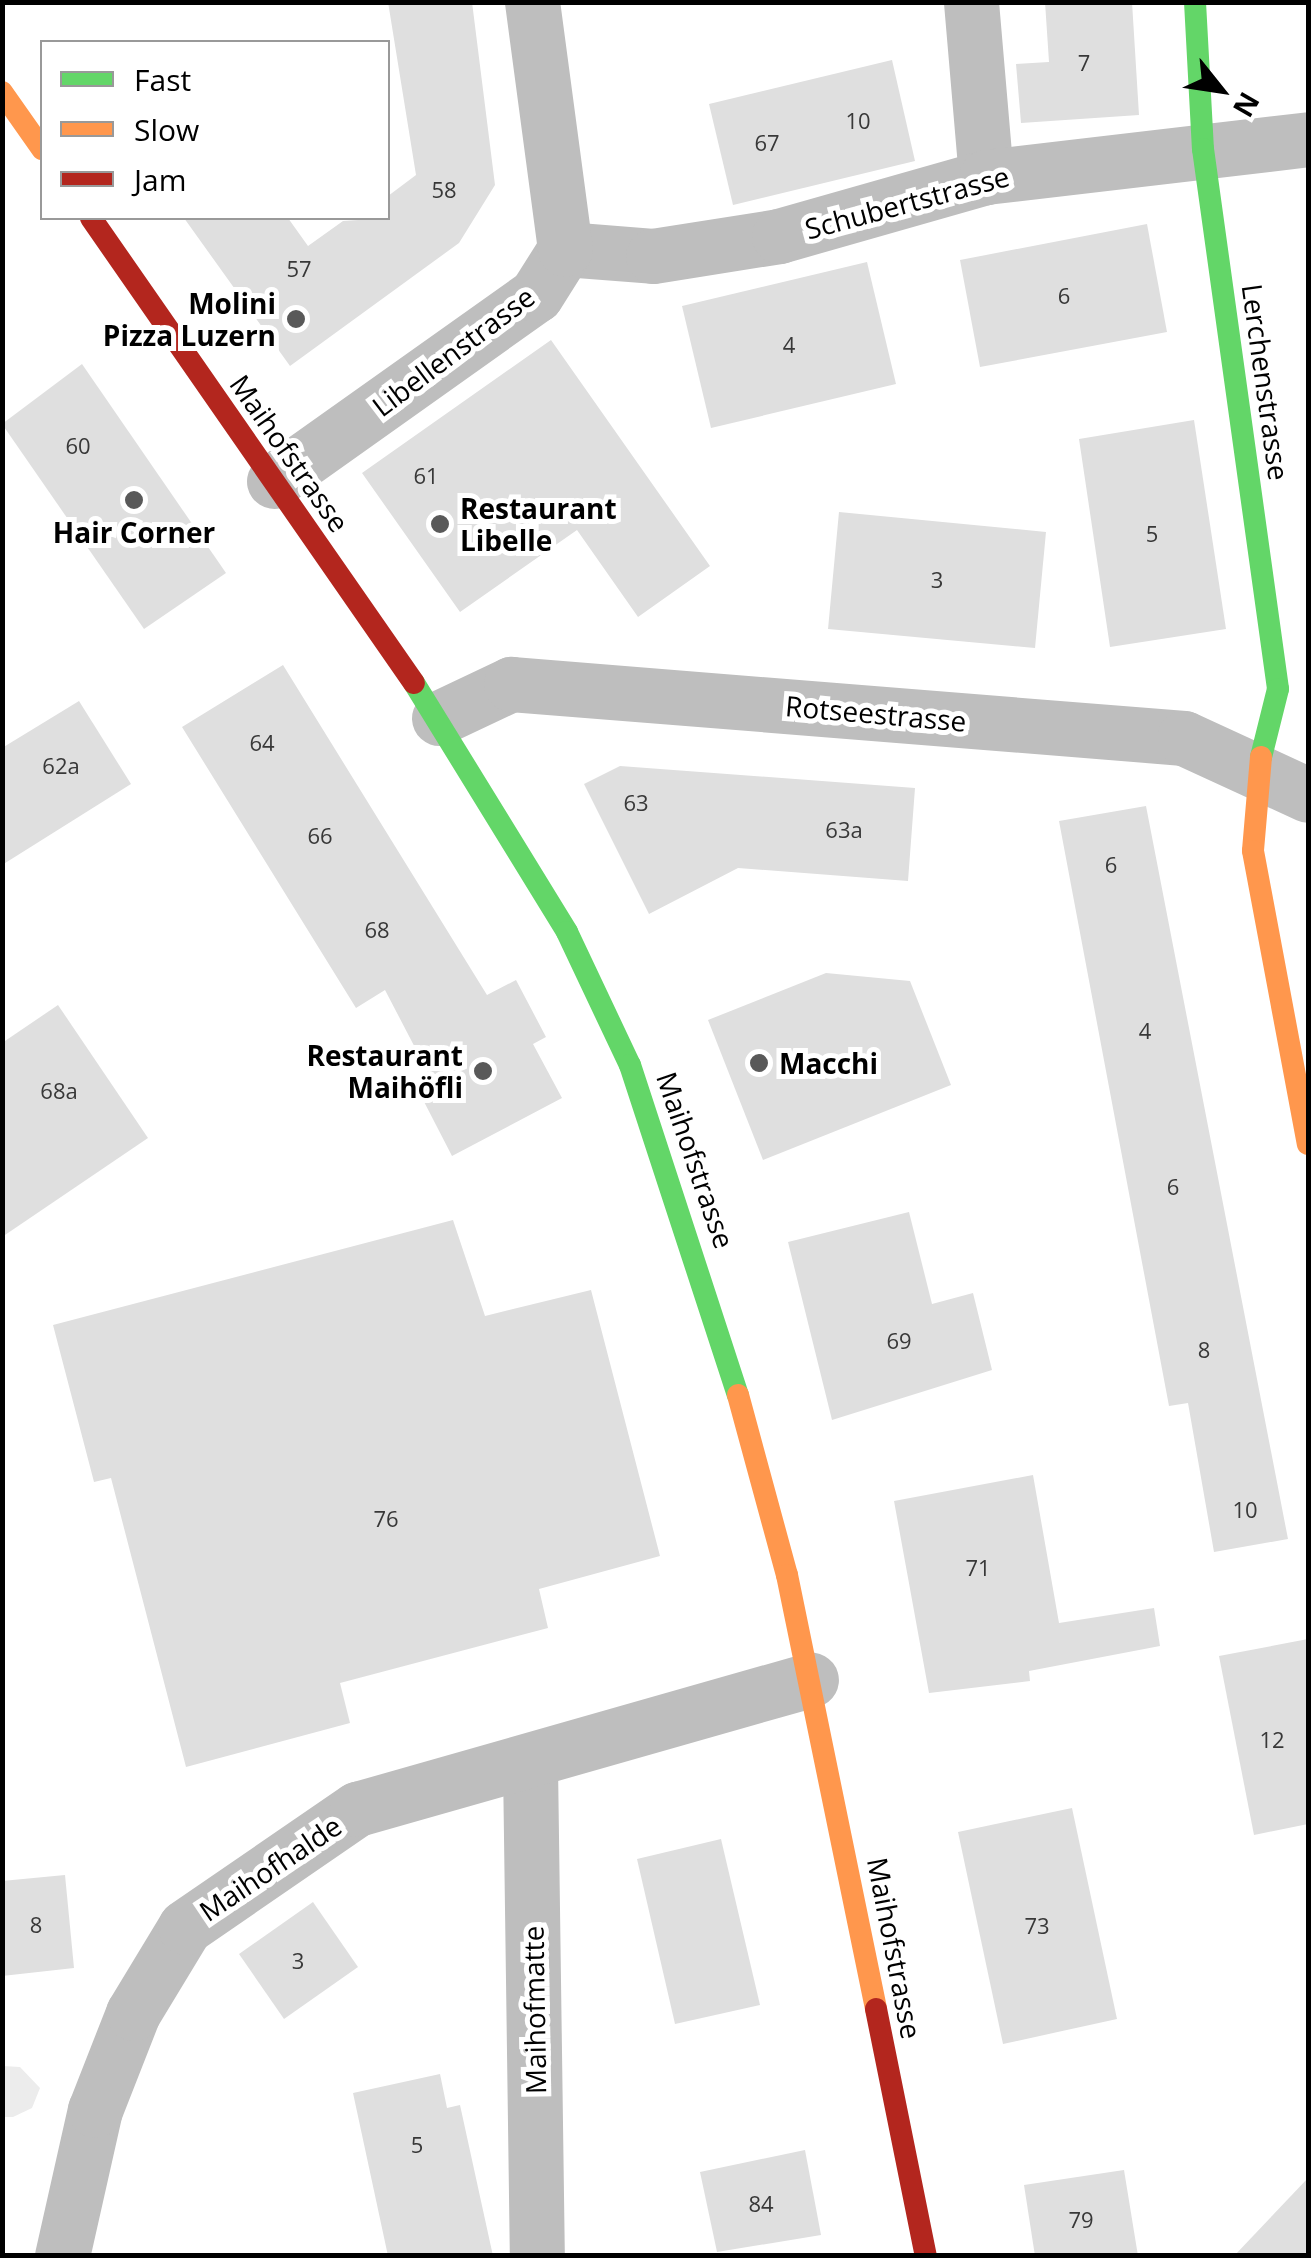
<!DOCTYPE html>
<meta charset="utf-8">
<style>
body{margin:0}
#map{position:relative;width:1311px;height:2258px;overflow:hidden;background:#fff;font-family:"Open Sans",sans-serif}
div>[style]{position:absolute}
.green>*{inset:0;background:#ececec}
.building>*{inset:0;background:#dfdfdf}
.street>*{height:55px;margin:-27.5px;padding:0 27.5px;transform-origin:27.5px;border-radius:27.5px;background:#bebebe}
.fast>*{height:22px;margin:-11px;padding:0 11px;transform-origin:11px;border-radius:11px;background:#63d668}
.slow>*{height:22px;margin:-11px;padding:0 11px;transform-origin:11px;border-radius:11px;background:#ff974d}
.jam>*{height:22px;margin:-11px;padding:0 11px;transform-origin:11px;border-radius:11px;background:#b3261e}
.dots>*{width:28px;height:28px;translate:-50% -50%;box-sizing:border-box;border:5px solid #fff;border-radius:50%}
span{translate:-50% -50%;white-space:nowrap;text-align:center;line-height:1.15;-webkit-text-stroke:10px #fff;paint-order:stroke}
.number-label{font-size:22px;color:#383838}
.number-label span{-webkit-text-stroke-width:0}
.street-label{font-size:28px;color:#000}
.poi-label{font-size:28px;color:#000;font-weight:700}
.right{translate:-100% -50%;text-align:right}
.left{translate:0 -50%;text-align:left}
.frame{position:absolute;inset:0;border:5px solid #000;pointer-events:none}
.legend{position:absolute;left:40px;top:40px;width:350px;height:180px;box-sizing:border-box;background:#fff;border:2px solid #999;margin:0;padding:12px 18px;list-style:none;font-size:30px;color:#000}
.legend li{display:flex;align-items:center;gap:20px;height:50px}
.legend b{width:50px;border:2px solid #999}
.north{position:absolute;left:1171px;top:40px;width:100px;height:100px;-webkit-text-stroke:8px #fff;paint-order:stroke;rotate:120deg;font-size:28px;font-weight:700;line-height:40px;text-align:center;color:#000}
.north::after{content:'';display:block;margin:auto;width:35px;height:45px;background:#000;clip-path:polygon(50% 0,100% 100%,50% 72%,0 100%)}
</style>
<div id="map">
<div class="green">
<i style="clip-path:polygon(3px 2066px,20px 2067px,40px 2088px,32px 2108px,13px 2117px,3px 2117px)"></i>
</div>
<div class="building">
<i style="clip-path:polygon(388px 2px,472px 2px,495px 185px,459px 243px,290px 366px,184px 218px,288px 218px,308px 246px,343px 221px,388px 218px,388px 196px,416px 175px)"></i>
<i style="clip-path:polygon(1045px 2px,1132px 2px,1139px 115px,1021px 123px,1016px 64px,1049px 62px)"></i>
<i style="clip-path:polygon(892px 60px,915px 161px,733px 205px,709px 104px)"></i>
<i style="clip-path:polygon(1147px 224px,1167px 332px,980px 367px,960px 260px)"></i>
<i style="clip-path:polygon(867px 262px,896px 384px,711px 428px,682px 306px)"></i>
<i style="clip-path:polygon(551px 340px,710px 566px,638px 617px,577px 530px,460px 612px,362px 473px)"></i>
<i style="clip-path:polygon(82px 364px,226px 573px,144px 629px,2px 424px)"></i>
<i style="clip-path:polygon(1194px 420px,1226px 629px,1110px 647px,1079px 439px)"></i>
<i style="clip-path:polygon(839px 512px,1046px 532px,1035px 648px,828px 629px)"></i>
<i style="clip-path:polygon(283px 665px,487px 995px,516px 980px,546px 1037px,533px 1044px,562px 1098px,452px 1156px,419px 1092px,434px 1084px,385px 990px,356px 1008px,182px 727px)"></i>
<i style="clip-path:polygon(79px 701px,131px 784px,2px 865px,2px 748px)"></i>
<i style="clip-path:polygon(620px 766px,915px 788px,908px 881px,738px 868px,649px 914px,584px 784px)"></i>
<i style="clip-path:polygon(1146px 806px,1288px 1539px,1214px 1552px,1188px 1403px,1169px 1406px,1059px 821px)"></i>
<i style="clip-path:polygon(826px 973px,910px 981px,951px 1085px,763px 1160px,708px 1020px)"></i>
<i style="clip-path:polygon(58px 1005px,148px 1138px,2px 1237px,2px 1043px)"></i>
<i style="clip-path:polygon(909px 1212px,932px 1304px,973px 1293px,992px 1370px,832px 1420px,788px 1242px)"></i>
<i style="clip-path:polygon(453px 1220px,485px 1316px,591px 1290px,660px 1556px,539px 1589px,548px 1628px,340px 1683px,350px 1723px,186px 1767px,111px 1478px,94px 1482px,53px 1325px)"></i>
<i style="clip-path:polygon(1033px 1475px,1059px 1623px,1154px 1608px,1160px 1646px,1029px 1671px,1030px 1681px,929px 1693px,894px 1501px)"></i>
<i style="clip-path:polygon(1308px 1639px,1308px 1824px,1254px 1835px,1219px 1656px)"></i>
<i style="clip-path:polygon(1072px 1808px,1117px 2019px,1003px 2044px,958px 1832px)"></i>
<i style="clip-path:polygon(721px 1839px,760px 2005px,675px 2024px,637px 1859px)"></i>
<i style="clip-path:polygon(65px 1875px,74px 1968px,2px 1976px,2px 1881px)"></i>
<i style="clip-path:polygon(313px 1902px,358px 1967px,284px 2019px,239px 1954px)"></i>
<i style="clip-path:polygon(440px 2074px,447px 2108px,460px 2105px,493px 2256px,388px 2256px,353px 2093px)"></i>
<i style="clip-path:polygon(805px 2150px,821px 2235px,717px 2252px,700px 2172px)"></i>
<i style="clip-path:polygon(1124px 2170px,1138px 2256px,1035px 2256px,1024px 2185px)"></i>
<i style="clip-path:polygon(1308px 2178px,1308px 2256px,1234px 2256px)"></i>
</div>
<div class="street">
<i style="left:971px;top:2px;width:176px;rotate:85.1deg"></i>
<i style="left:565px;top:249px;width:88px;rotate:4.5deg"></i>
<i style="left:653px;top:256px;width:128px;rotate:-9deg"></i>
<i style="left:779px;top:236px;width:215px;rotate:-15.9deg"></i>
<i style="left:986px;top:177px;width:324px;rotate:-6.7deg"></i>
<i style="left:274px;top:481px;width:321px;rotate:-35.4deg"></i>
<i style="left:536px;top:295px;width:54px;rotate:-57.8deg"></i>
<i style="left:565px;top:249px;width:249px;rotate:-97.6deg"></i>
<i style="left:439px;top:718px;width:80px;rotate:-25.3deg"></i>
<i style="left:511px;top:684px;width:675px;rotate:4.59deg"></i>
<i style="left:1184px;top:738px;width:136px;rotate:24.7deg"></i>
<i style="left:530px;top:1765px;width:491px;rotate:89.2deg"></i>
<i style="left:62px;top:2256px;width:150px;rotate:-77.3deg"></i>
<i style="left:95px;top:2110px;width:104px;rotate:-68.6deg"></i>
<i style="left:133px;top:2013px;width:100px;rotate:-58.8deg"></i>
<i style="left:185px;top:1927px;width:209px;rotate:-34.5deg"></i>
<i style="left:357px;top:1809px;width:472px;rotate:-15.9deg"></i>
</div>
<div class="fast">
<i style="left:1195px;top:2px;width:147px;rotate:86.9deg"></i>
<i style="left:1203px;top:149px;width:545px;rotate:82.09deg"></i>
<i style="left:1278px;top:689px;width:70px;rotate:104deg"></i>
<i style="left:414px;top:683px;width:292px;rotate:58.4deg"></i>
<i style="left:567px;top:932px;width:147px;rotate:64.7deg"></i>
<i style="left:630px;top:1065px;width:347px;rotate:71.9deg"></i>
</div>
<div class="slow">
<i style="left:2px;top:92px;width:70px;rotate:54.9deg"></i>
<i style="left:1261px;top:757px;width:94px;rotate:94.9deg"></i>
<i style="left:1253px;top:851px;width:298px;rotate:79.4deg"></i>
<i style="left:738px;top:1395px;width:187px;rotate:74.8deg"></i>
<i style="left:787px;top:1575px;width:443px;rotate:78.4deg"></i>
</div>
<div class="jam">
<i style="left:91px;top:218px;width:566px;rotate:55.22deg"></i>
<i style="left:876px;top:2009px;width:252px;rotate:78.6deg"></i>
</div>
<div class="dots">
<i style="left:296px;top:319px;background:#595959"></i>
<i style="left:134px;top:500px;background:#595959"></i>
<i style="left:440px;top:524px;background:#595959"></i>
<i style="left:759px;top:1063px;background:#595959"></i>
<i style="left:483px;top:1071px;background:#595959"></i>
</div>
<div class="number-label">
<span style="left:1084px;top:63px">7</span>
<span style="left:858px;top:121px">10</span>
<span style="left:767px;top:143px">67</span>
<span style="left:444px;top:190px">58</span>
<span style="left:299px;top:269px">57</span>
<span style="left:1064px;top:296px">6</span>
<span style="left:789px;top:345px">4</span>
<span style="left:78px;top:446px">60</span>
<span style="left:426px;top:476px">61</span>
<span style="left:1152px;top:534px">5</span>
<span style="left:937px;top:580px">3</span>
<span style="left:262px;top:743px">64</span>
<span style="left:61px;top:766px">62a</span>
<span style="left:636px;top:803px">63</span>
<span style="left:844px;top:830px">63a</span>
<span style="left:320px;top:836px">66</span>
<span style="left:1111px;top:865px">6</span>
<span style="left:377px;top:930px">68</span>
<span style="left:1145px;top:1031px">4</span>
<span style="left:59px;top:1091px">68a</span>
<span style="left:1173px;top:1187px">6</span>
<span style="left:899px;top:1341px">69</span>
<span style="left:1204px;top:1350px">8</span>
<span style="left:1245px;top:1510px">10</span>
<span style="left:386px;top:1519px">76</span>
<span style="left:978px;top:1568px">71</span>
<span style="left:1272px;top:1740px">12</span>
<span style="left:36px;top:1925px">8</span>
<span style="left:1037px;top:1926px">73</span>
<span style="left:298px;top:1961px">3</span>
<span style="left:417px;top:2145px">5</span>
<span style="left:761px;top:2204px">84</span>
<span style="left:1081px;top:2220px">79</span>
</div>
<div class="street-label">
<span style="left:907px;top:202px;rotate:-15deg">Schubertstrasse</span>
<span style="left:453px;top:351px;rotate:-37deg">Libellenstrasse</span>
<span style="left:1266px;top:382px;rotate:82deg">Lerchenstrasse</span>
<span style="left:290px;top:453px;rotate:55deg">Maihofstrasse</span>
<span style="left:876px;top:713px;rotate:5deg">Rotseestrasse</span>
<span style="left:696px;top:1160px;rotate:71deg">Maihofstrasse</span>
<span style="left:270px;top:1868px;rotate:-34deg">Maihofhalde</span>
<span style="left:895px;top:1948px;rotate:79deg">Maihofstrasse</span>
<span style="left:534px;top:2010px;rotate:-91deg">Maihofmatte</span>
</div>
<div class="poi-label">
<span class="right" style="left:276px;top:319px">Molini<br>Pizza Luzern</span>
<span class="left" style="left:460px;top:524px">Restaurant<br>Libelle</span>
<span style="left:134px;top:532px">Hair Corner</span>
<span class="right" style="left:463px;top:1071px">Restaurant<br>Maihöfli</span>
<span class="left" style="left:779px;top:1063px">Macchi</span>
</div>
<div class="frame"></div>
<ul class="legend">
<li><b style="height:12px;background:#63d668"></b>Fast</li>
<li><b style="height:12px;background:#ff974d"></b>Slow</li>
<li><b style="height:12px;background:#b3261e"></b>Jam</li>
</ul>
<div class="north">N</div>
</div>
